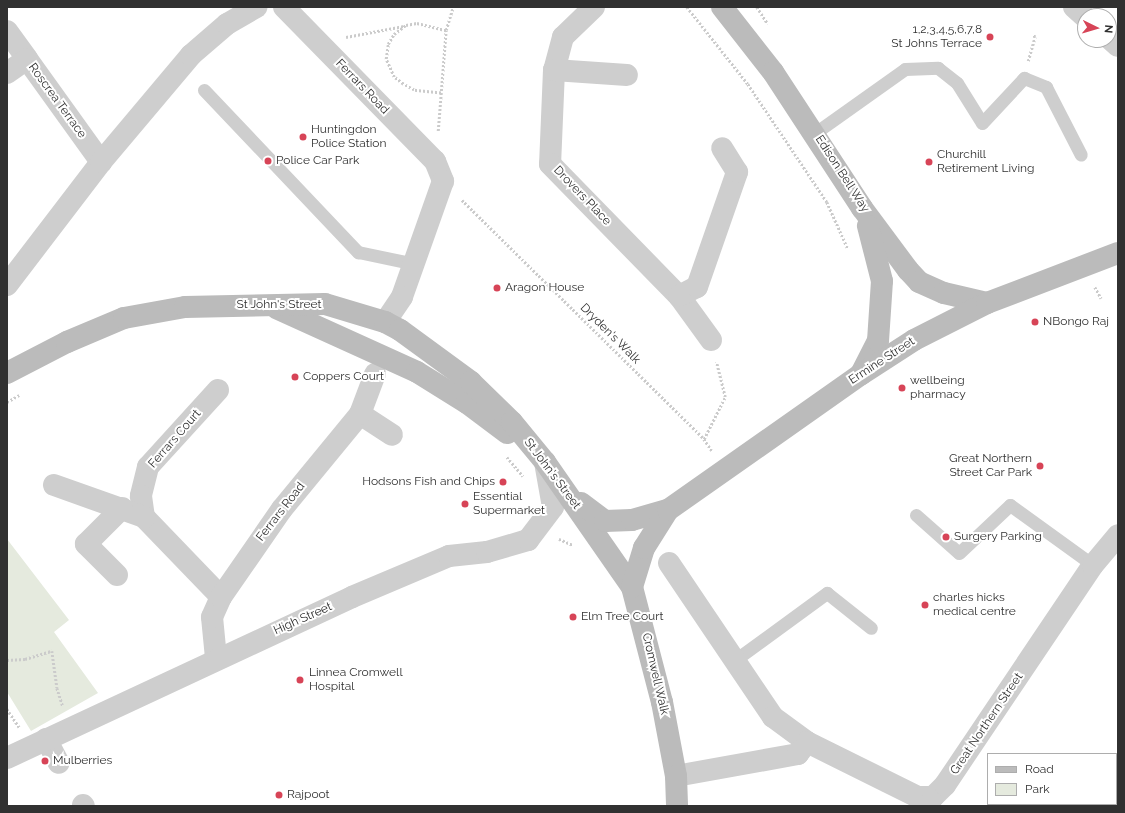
<!DOCTYPE html>
<style>
body{margin:0}
#map{position:relative;width:1125px;height:813px;overflow:hidden;background:#fff;font-family:Raleway,sans-serif}
div>[style]{position:absolute}
.green>*{inset:0;background:#e5eade}
.path>*{height:2.5px;margin-top:-1.25px;transform-origin:0;background:repeating-linear-gradient(90deg,#cbcbcb 0 2px,transparent 0 4px)}
.lane>*{height:13px;margin:-6.5px;padding:0 6.5px;transform-origin:6.5px;border-radius:6.5px;background:#cecece}
.street>*{height:22px;margin:-11px;padding:0 11px;transform-origin:11px;border-radius:11px;background:#cecece}
.secondary>*{height:22px;margin:-11px;padding:0 11px;transform-origin:11px;border-radius:11px;background:#bbb}
.dots>*{width:11px;height:11px;translate:-50% -50%;box-sizing:border-box;border:2px solid #fff;border-radius:50%}
span{translate:-50% -50%;white-space:nowrap;text-align:center;line-height:1.15;-webkit-text-stroke:4px #fff;paint-order:stroke}
.poi-label{font-size:12px;color:#313131}
.right{translate:-100% -50%;text-align:right}
.left{translate:0 -50%;text-align:left}
.street-label{font-size:12px;color:#313131}
.frame{position:absolute;inset:0;border:8px solid #313131;pointer-events:none}
.legend{position:absolute;left:987px;top:753px;width:130px;height:52px;box-sizing:border-box;background:#fff;border:1px solid #adadad;margin:0;padding:5px 7px;list-style:none;font-size:12px;color:#313131}
.legend li{display:flex;align-items:center;gap:8px;height:20px}
.legend b{width:20px;border:1px solid #adadad}
.north{position:absolute;left:1077px;top:8px;width:40px;height:40px;box-sizing:border-box;background:#fff;border:1px solid #adadad;border-radius:50%;rotate:95deg;font-size:11px;font-weight:700;line-height:16px;text-align:center;color:#313131}
.north::after{content:'';display:block;margin:auto;width:14px;height:18px;background:#d74457;clip-path:polygon(50% 0,100% 100%,50% 72%,0 100%)}
</style>
<div id="map">
<div class="green">
<i style="clip-path:polygon(7px 539px,69px 620px,54px 632px,98px 693px,31px 731px,7px 692px)"></i>
</div>
<div class="path">
<i style="left:687px;top:7px;width:98px;rotate:51.6deg"></i>
<i style="left:748px;top:84px;width:142px;rotate:56.2deg"></i>
<i style="left:827px;top:202px;width:51px;rotate:65.9deg"></i>
<i style="left:757px;top:7px;width:20px;rotate:57deg"></i>
<i style="left:346px;top:37px;width:59px;rotate:-10.7deg"></i>
<i style="left:1028px;top:61px;width:25px;rotate:-74deg"></i>
<i style="left:1035px;top:37px;width:3px;rotate:-135deg"></i>
<i style="left:441px;top:93px;width:27px;rotate:-174deg"></i>
<i style="left:414px;top:90px;width:13px;rotate:-151deg"></i>
<i style="left:403px;top:84px;width:11px;rotate:-142deg"></i>
<i style="left:394px;top:77px;width:20px;rotate:-114deg"></i>
<i style="left:386px;top:59px;width:15px;rotate:-82deg"></i>
<i style="left:388px;top:44px;width:12px;rotate:-59deg"></i>
<i style="left:394px;top:34px;width:15px;rotate:-37deg"></i>
<i style="left:406px;top:25px;width:11px;rotate:-10deg"></i>
<i style="left:417px;top:23px;width:30px;rotate:14deg"></i>
<i style="left:438px;top:131px;width:101px;rotate:-85.5deg"></i>
<i style="left:446px;top:30px;width:24px;rotate:-73deg"></i>
<i style="left:462px;top:200px;width:340px;rotate:44.6deg"></i>
<i style="left:704px;top:439px;width:14px;rotate:56deg"></i>
<i style="left:1095px;top:287px;width:13px;rotate:61deg"></i>
<i style="left:7px;top:402px;width:14px;rotate:-30deg"></i>
<i style="left:704px;top:439px;width:47px;rotate:-63.4deg"></i>
<i style="left:725px;top:397px;width:36px;rotate:-104deg"></i>
<i style="left:507px;top:457px;width:25px;rotate:50deg"></i>
<i style="left:559px;top:539px;width:15px;rotate:23deg"></i>
<i style="left:7px;top:660px;width:18px;rotate:-3deg"></i>
<i style="left:25px;top:659px;width:28px;rotate:-17deg"></i>
<i style="left:52px;top:651px;width:37px;rotate:82deg"></i>
<i style="left:57px;top:688px;width:19px;rotate:72deg"></i>
<i style="left:7px;top:709px;width:22px;rotate:56deg"></i>
</div>
<div class="lane">
<i style="left:204px;top:90px;width:224px;rotate:46.5deg"></i>
<i style="left:358px;top:252px;width:58px;rotate:11.9deg"></i>
<i style="left:815px;top:133px;width:110px;rotate:-35.4deg"></i>
<i style="left:905px;top:69px;width:33px;rotate:-2deg"></i>
<i style="left:938px;top:68px;width:24px;rotate:38deg"></i>
<i style="left:957px;top:83px;width:47px;rotate:58deg"></i>
<i style="left:982px;top:123px;width:62px;rotate:-47deg"></i>
<i style="left:1024px;top:78px;width:24px;rotate:22deg"></i>
<i style="left:1046px;top:87px;width:76px;rotate:62.8deg"></i>
<i style="left:916px;top:515px;width:57px;rotate:41.5deg"></i>
<i style="left:959px;top:553px;width:70px;rotate:-43.3deg"></i>
<i style="left:1010px;top:505px;width:102px;rotate:35.9deg"></i>
<i style="left:735px;top:660px;width:114px;rotate:-36.1deg"></i>
<i style="left:827px;top:593px;width:56px;rotate:38.5deg"></i>
</div>
<div class="street">
<i style="left:284px;top:7px;width:216px;rotate:45.6deg"></i>
<i style="left:435px;top:161px;width:22px;rotate:68deg"></i>
<i style="left:443px;top:181px;width:123px;rotate:109.5deg"></i>
<i style="left:402px;top:297px;width:30px;rotate:124deg"></i>
<i style="left:594px;top:7px;width:43px;rotate:135.9deg"></i>
<i style="left:563px;top:37px;width:34px;rotate:105deg"></i>
<i style="left:554px;top:70px;width:94px;rotate:92.4deg"></i>
<i style="left:550px;top:164px;width:185px;rotate:45.7deg"></i>
<i style="left:1074px;top:7px;width:15px;rotate:42deg"></i>
<i style="left:7px;top:31px;width:34px;rotate:54deg"></i>
<i style="left:1109px;top:38px;width:12px;rotate:42deg"></i>
<i style="left:554px;top:70px;width:73px;rotate:3.9deg"></i>
<i style="left:7px;top:73px;width:24px;rotate:-35deg"></i>
<i style="left:27px;top:59px;width:127px;rotate:54.3deg"></i>
<i style="left:7px;top:285px;width:155px;rotate:-52.6deg"></i>
<i style="left:101px;top:162px;width:140px;rotate:-49.9deg"></i>
<i style="left:191px;top:55px;width:48px;rotate:-40.7deg"></i>
<i style="left:227px;top:24px;width:34px;rotate:-30deg"></i>
<i style="left:711px;top:340px;width:54px;rotate:-126deg"></i>
<i style="left:679px;top:296px;width:20px;rotate:-27deg"></i>
<i style="left:697px;top:287px;width:122px;rotate:-70.8deg"></i>
<i style="left:737px;top:172px;width:28px;rotate:-122deg"></i>
<i style="left:218px;top:390px;width:104px;rotate:132.3deg"></i>
<i style="left:148px;top:467px;width:30px;rotate:104deg"></i>
<i style="left:141px;top:496px;width:21px;rotate:82deg"></i>
<i style="left:144px;top:517px;width:111px;rotate:46.1deg"></i>
<i style="left:360px;top:414px;width:38px;rotate:33deg"></i>
<i style="left:54px;top:485px;width:96px;rotate:19.6deg"></i>
<i style="left:669px;top:563px;width:186px;rotate:56deg"></i>
<i style="left:773px;top:717px;width:42px;rotate:36.3deg"></i>
<i style="left:117px;top:575px;width:44px;rotate:-135deg"></i>
<i style="left:86px;top:544px;width:51px;rotate:-45deg"></i>
<i style="left:216px;top:658px;width:41px;rotate:-95.6deg"></i>
<i style="left:212px;top:617px;width:22px;rotate:-66deg"></i>
<i style="left:221px;top:597px;width:107px;rotate:-55.3deg"></i>
<i style="left:282px;top:509px;width:123px;rotate:-50.6deg"></i>
<i style="left:360px;top:414px;width:43px;rotate:-69.4deg"></i>
<i style="left:46px;top:739px;width:27px;rotate:62deg"></i>
<i style="left:7px;top:758px;width:381px;rotate:-25deg"></i>
<i style="left:352px;top:597px;width:105px;rotate:-22.9deg"></i>
<i style="left:449px;top:556px;width:38px;rotate:-6deg"></i>
<i style="left:487px;top:552px;width:43px;rotate:-16.3deg"></i>
<i style="left:528px;top:540px;width:41px;rotate:-52.9deg"></i>
<i style="left:553px;top:507px;width:46px;rotate:-100.1deg"></i>
<i style="left:676px;top:776px;width:124px;rotate:-10.2deg"></i>
<i style="left:798px;top:754px;width:15px;rotate:-53deg"></i>
<i style="left:807px;top:742px;width:124px;rotate:26.4deg"></i>
<i style="left:918px;top:797px;width:15px"></i>
<i style="left:933px;top:797px;width:17px;rotate:-45deg"></i>
<i style="left:945px;top:785px;width:265px;rotate:-56.1deg"></i>
<i style="left:1093px;top:565px;width:39px;rotate:-50deg"></i>
<i style="left:83px;top:805px;width:1px;rotate:45deg"></i>
</div>
<div class="secondary">
<i style="left:722px;top:7px;width:83px;rotate:51.9deg"></i>
<i style="left:773px;top:72px;width:163px;rotate:56.8deg"></i>
<i style="left:862px;top:208px;width:77px;rotate:53.4deg"></i>
<i style="left:908px;top:270px;width:16px;rotate:47deg"></i>
<i style="left:919px;top:282px;width:27px;rotate:24deg"></i>
<i style="left:944px;top:293px;width:44px;rotate:13.1deg"></i>
<i style="left:276px;top:308px;width:155px;rotate:24.4deg"></i>
<i style="left:417px;top:372px;width:59px;rotate:31.8deg"></i>
<i style="left:467px;top:403px;width:50px;rotate:36.9deg"></i>
<i style="left:7px;top:373px;width:68px;rotate:-27.3deg"></i>
<i style="left:67px;top:342px;width:62px;rotate:-22.8deg"></i>
<i style="left:124px;top:318px;width:62px;rotate:-10.2deg"></i>
<i style="left:185px;top:307px;width:140px;rotate:-1.2deg"></i>
<i style="left:325px;top:304px;width:63px;rotate:16.7deg"></i>
<i style="left:385px;top:322px;width:17px;rotate:28deg"></i>
<i style="left:400px;top:330px;width:88px;rotate:36.2deg"></i>
<i style="left:471px;top:382px;width:57px;rotate:44.3deg"></i>
<i style="left:512px;top:422px;width:52px;rotate:50.5deg"></i>
<i style="left:545px;top:462px;width:152px;rotate:55.2deg"></i>
<i style="left:632px;top:587px;width:119px;rotate:75.4deg"></i>
<i style="left:662px;top:702px;width:75px;rotate:79.3deg"></i>
<i style="left:676px;top:776px;width:30px;rotate:88deg"></i>
<i style="left:861px;top:374px;width:37px;rotate:-63deg"></i>
<i style="left:878px;top:341px;width:60px;rotate:-86.2deg"></i>
<i style="left:882px;top:281px;width:57px;rotate:-104.3deg"></i>
<i style="left:581px;top:503px;width:30px;rotate:37deg"></i>
<i style="left:605px;top:521px;width:27px;rotate:-2deg"></i>
<i style="left:632px;top:520px;width:37px;rotate:-16deg"></i>
<i style="left:632px;top:587px;width:41px;rotate:-72.9deg"></i>
<i style="left:644px;top:548px;width:45px;rotate:-57.7deg"></i>
<i style="left:668px;top:510px;width:235px;rotate:-35.1deg"></i>
<i style="left:860px;top:375px;width:64px;rotate:-32.9deg"></i>
<i style="left:914px;top:340px;width:82px;rotate:-26.9deg"></i>
<i style="left:987px;top:303px;width:140px;rotate:-20.9deg"></i>
</div>
<div class="dots">
<i style="left:990px;top:37px;background:#d74457"></i>
<i style="left:303px;top:137px;background:#d74457"></i>
<i style="left:268px;top:161px;background:#d74457"></i>
<i style="left:929px;top:162px;background:#d74457"></i>
<i style="left:497px;top:288px;background:#d74457"></i>
<i style="left:1035px;top:322px;background:#d74457"></i>
<i style="left:295px;top:377px;background:#d74457"></i>
<i style="left:902px;top:388px;background:#d74457"></i>
<i style="left:1040px;top:466px;background:#d74457"></i>
<i style="left:503px;top:482px;background:#d74457"></i>
<i style="left:465px;top:504px;background:#d74457"></i>
<i style="left:946px;top:537px;background:#d74457"></i>
<i style="left:925px;top:605px;background:#d74457"></i>
<i style="left:573px;top:617px;background:#d74457"></i>
<i style="left:300px;top:680px;background:#d74457"></i>
<i style="left:45px;top:761px;background:#d74457"></i>
<i style="left:279px;top:795px;background:#d74457"></i>
</div>
<div class="poi-label">
<span class="right" style="left:982px;top:37px">1,2,3,4,5,6,7,8<br>St Johns Terrace</span>
<span class="left" style="left:311px;top:137px">Huntingdon<br>Police Station</span>
<span class="left" style="left:937px;top:162px">Churchill<br>Retirement Living</span>
<span class="left" style="left:276px;top:161px">Police Car Park</span>
<span class="left" style="left:505px;top:288px">Aragon House</span>
<span class="left" style="left:1043px;top:322px">NBongo Raj</span>
<span class="left" style="left:303px;top:377px">Coppers Court</span>
<span class="left" style="left:910px;top:388px">wellbeing<br>pharmacy</span>
<span class="right" style="left:1032px;top:466px">Great Northern<br>Street Car Park</span>
<span class="right" style="left:495px;top:482px">Hodsons Fish and Chips</span>
<span class="left" style="left:473px;top:504px">Essential<br>Supermarket</span>
<span class="left" style="left:954px;top:537px">Surgery Parking</span>
<span class="left" style="left:933px;top:605px">charles hicks<br>medical centre</span>
<span class="left" style="left:581px;top:617px">Elm Tree Court</span>
<span class="left" style="left:309px;top:680px">Linnea Cromwell<br>Hospital</span>
<span class="left" style="left:53px;top:761px">Mulberries</span>
<span class="left" style="left:287px;top:795px">Rajpoot</span>
</div>
<div class="street-label">
<span style="left:362px;top:87px;rotate:46deg">Ferrars Road</span>
<span style="left:57px;top:101px;rotate:54deg">Roscrea Terrace</span>
<span style="left:842px;top:174px;rotate:57deg">Edison Bell Way</span>
<span style="left:582px;top:196px;rotate:46deg">Drovers Place</span>
<span style="left:279px;top:305px">St John's Street</span>
<span style="left:610px;top:334px;rotate:45deg">Dryden's Walk</span>
<span style="left:882px;top:361px;rotate:-33deg">Ermine Street</span>
<span style="left:175px;top:439px;rotate:-49deg">Ferrars Court</span>
<span style="left:552px;top:474px;rotate:53deg">St John's Street</span>
<span style="left:281px;top:512px;rotate:-52deg">Ferrars Road</span>
<span style="left:303px;top:619px;rotate:-24deg">High Street</span>
<span style="left:655px;top:674px;rotate:77deg">Cromwell Walk</span>
<span style="left:987px;top:724px;rotate:-56deg">Great Northern Street</span>
</div>
<div class="frame"></div>
<ul class="legend">
<li><b style="height:5px;background:#bbb"></b>Road</li>
<li><b style="height:11px;background:#e5eade"></b>Park</li>
</ul>
<div class="north">N</div>
</div>
